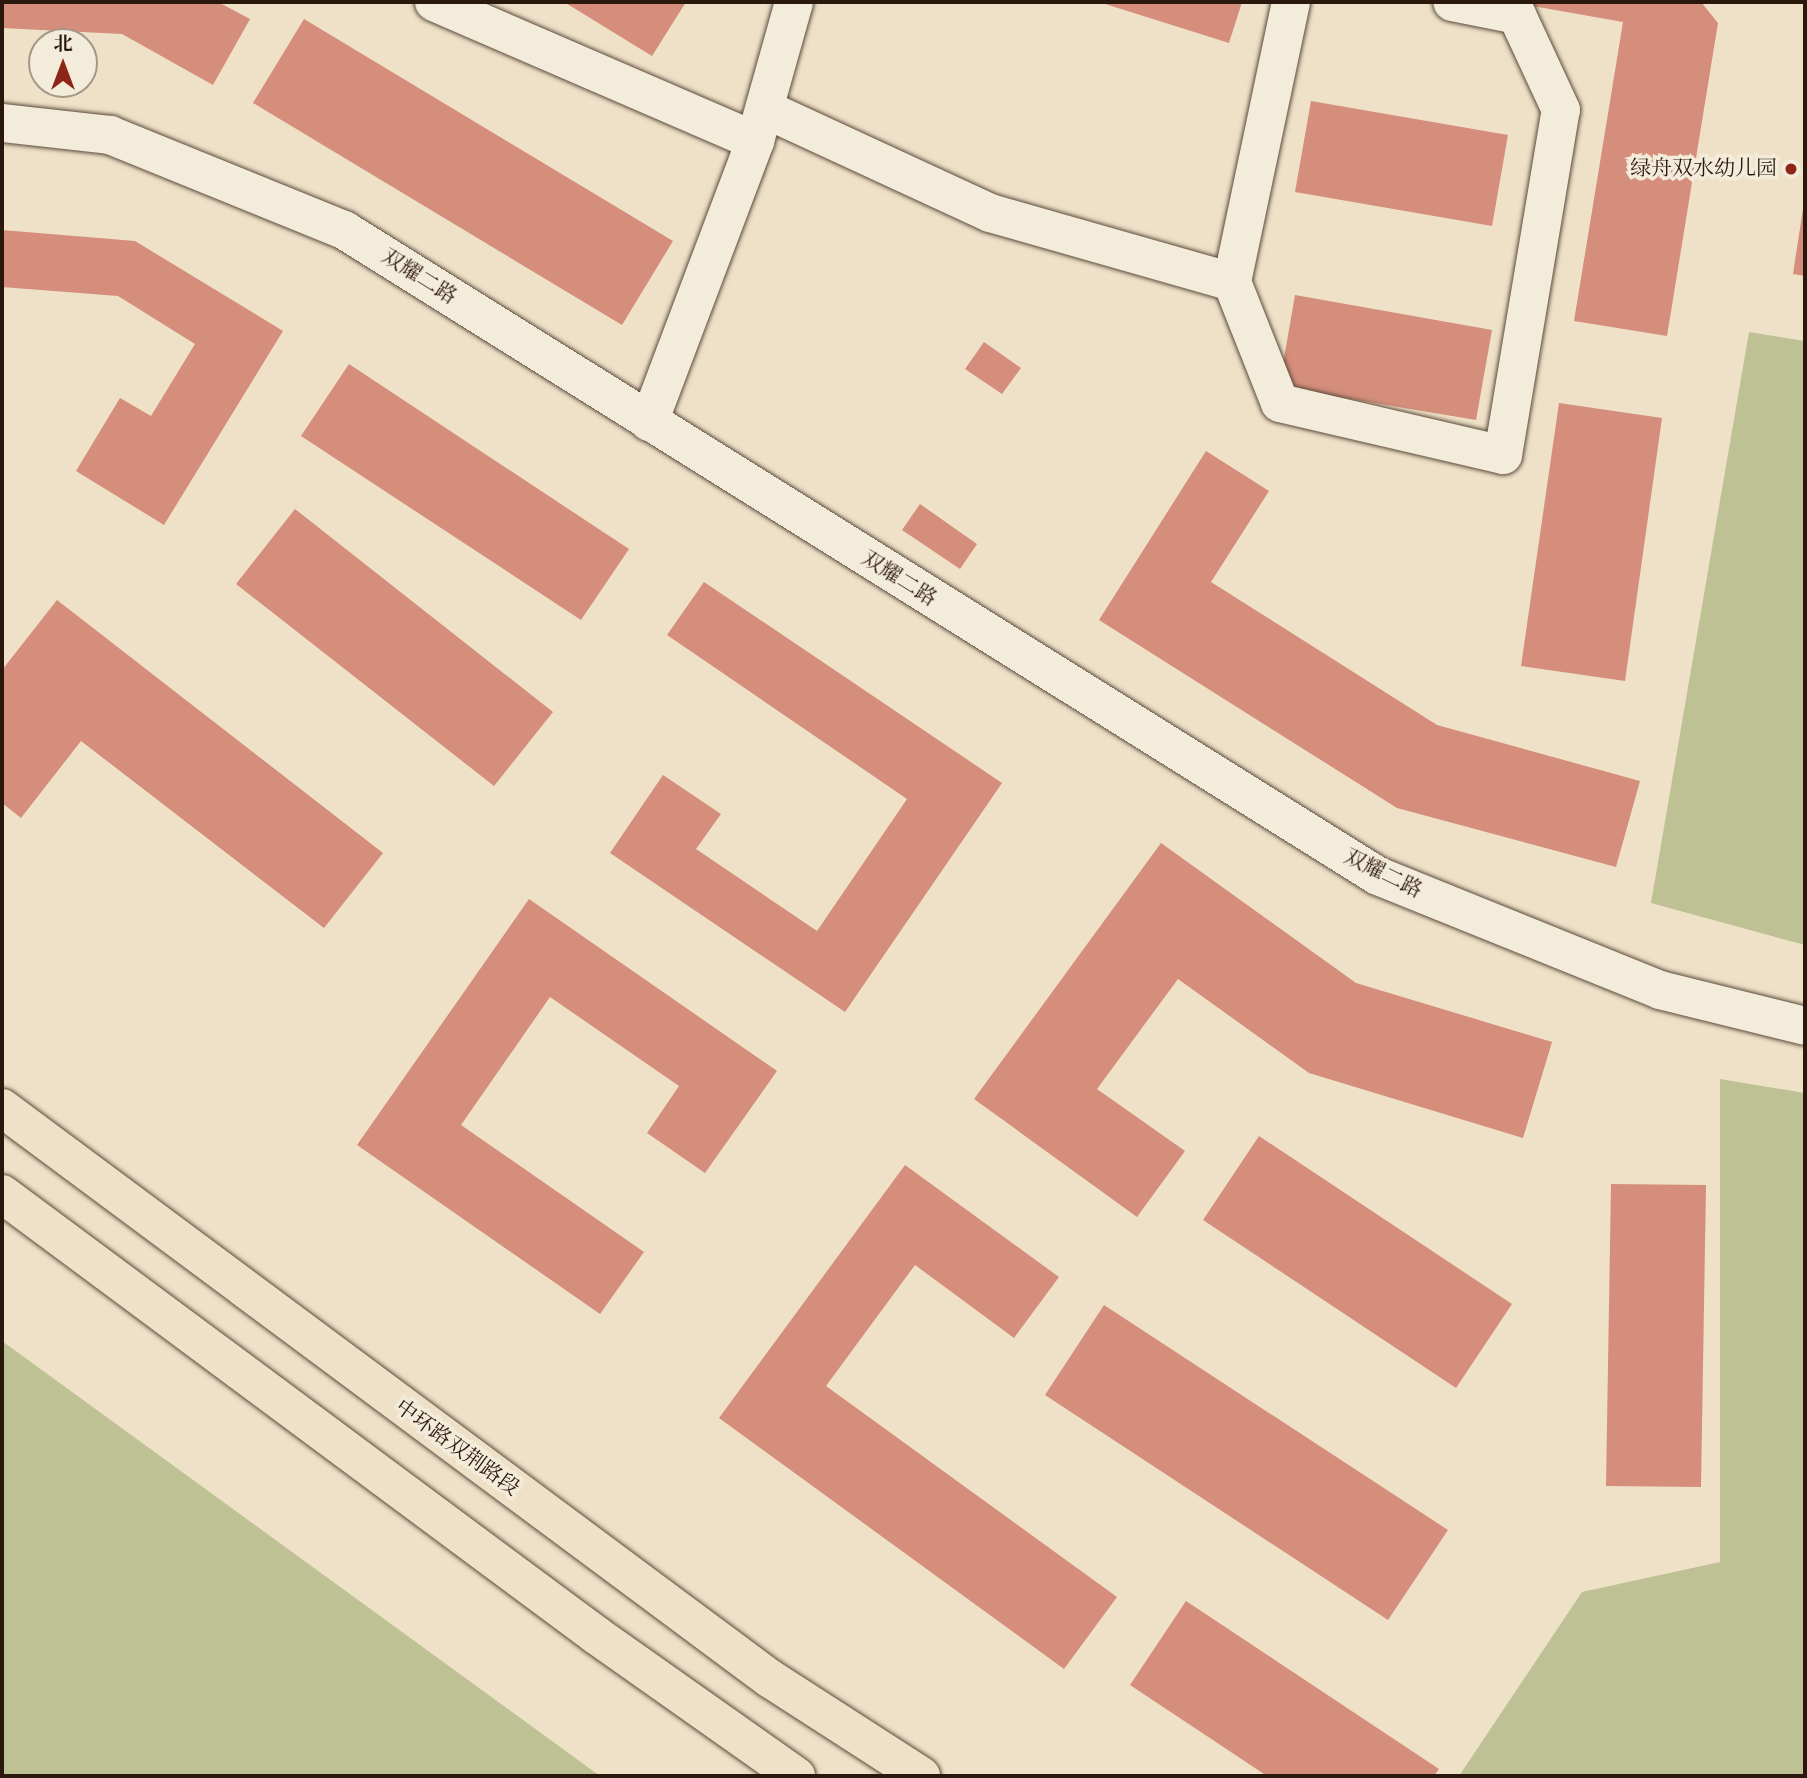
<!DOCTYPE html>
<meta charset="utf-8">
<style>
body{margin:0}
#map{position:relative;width:1807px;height:1778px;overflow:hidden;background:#eee1c8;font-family:Cardo,"Noto Serif SC",serif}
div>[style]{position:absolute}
.green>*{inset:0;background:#bdc193}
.building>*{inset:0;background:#d48e7b}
.roads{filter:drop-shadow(0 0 2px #5c4a3b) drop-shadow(0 0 2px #5c4a3b)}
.minor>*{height:38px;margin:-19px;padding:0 19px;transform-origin:19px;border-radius:19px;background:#f4ecdb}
.major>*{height:38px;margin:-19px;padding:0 19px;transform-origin:19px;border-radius:19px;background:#eee1c8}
.dots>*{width:19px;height:19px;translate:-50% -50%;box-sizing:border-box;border:4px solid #f4ecdb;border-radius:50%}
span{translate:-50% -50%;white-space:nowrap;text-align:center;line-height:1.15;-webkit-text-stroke:7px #f4ecdb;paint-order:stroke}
.poi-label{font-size:21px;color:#2b180c}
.right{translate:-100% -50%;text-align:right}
.street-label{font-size:21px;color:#2b180c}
.frame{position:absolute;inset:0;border:4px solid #2b180c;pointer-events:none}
.north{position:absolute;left:28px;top:28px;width:70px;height:70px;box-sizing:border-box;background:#f4ecdb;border:2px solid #a49788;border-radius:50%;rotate:0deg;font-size:19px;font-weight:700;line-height:28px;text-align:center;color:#2b180c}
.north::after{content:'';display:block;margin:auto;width:24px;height:32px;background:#8f2418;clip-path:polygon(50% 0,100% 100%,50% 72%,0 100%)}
</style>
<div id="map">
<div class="green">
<i style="clip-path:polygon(1749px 332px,1805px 341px,1805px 945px,1651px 903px)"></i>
<i style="clip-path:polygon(1720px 1079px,1805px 1093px,1805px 1776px,1459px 1776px,1582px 1592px,1720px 1562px)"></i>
<i style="clip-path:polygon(2px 1341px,600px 1776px,2px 1776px)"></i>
</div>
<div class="building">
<i style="clip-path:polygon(2px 2px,218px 2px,250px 19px,213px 85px,122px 34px,2px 28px)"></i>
<i style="clip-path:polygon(564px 2px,686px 2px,652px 56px)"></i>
<i style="clip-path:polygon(1099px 2px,1242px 2px,1229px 43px)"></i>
<i style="clip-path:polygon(1510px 2px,1701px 2px,1718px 23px,1667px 336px,1574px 321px,1623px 22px)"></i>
<i style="clip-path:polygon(304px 19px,673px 241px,622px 325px,253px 103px)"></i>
<i style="clip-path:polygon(1311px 101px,1508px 135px,1492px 226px,1295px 192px)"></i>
<i style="clip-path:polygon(1804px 202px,1805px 202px,1805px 276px,1793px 274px)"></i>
<i style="clip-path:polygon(2px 230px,135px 241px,283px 331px,164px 525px,76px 471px,120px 398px,151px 416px,195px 344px,118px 296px,2px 287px)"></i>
<i style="clip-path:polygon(1295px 295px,1492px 330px,1476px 420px,1279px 387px)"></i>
<i style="clip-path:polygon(984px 342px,1021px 368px,1002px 394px,965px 369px)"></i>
<i style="clip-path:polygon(349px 364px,629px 549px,581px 620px,301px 436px)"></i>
<i style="clip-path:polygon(1559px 403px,1662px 418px,1625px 681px,1521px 666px)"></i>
<i style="clip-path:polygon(1206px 451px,1269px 491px,1211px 582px,1437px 725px,1640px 781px,1616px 867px,1397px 808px,1099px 620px)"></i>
<i style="clip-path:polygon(920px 504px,977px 544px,960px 569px,902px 530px)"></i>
<i style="clip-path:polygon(295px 509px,553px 712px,494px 786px,236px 584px)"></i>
<i style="clip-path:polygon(704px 582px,1002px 783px,845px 1012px,610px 853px,663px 775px,721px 814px,696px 849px,817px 931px,907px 799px,667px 635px)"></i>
<i style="clip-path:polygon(57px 600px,383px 853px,324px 928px,81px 741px,21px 818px,2px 803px,2px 670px)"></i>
<i style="clip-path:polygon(1161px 843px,1356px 983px,1552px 1042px,1523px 1138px,1309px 1073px,1178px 979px,1097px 1089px,1185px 1151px,1137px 1217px,974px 1099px)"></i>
<i style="clip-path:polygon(529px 899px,777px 1071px,705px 1173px,647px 1133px,679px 1086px,550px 997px,461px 1125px,644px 1252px,600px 1314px,357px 1145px)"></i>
<i style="clip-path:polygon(1259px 1136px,1512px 1304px,1456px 1388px,1203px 1220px)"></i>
<i style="clip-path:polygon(905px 1165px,1059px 1277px,1014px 1338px,915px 1265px,826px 1386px,1117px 1597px,1064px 1669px,719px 1418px)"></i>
<i style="clip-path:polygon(1611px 1184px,1706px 1185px,1701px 1487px,1606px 1486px)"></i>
<i style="clip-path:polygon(1104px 1305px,1448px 1530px,1388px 1620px,1045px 1395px)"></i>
<i style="clip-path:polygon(1186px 1601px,1439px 1769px,1434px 1776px,1267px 1776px,1130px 1685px)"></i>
</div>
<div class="roads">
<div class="minor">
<i style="left:434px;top:2px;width:350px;rotate:23.4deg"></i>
<i style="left:1291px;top:2px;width:286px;rotate:101.9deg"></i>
<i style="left:1232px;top:282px;width:130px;rotate:68.4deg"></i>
<i style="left:1280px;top:403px;width:229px;rotate:13.1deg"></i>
<i style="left:1503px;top:455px;width:350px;rotate:-80.5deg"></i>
<i style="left:1561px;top:110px;width:105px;rotate:-114.9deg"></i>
<i style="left:1517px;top:15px;width:66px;rotate:-168.7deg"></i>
<i style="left:765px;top:109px;width:248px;rotate:24.8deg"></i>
<i style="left:990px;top:213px;width:252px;rotate:15.9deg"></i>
<i style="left:2px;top:123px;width:109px;rotate:6.3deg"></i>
<i style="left:110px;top:135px;width:253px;rotate:22.1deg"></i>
<i style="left:344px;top:230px;width:1219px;rotate:32deg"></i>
<i style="left:1378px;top:876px;width:304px;rotate:22deg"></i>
<i style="left:1660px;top:990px;width:149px;rotate:13.9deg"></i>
<i style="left:649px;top:422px;width:300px;rotate:-69.3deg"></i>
<i style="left:755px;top:141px;width:144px;rotate:-74.3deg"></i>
</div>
<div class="major">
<i style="left:2px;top:1108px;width:956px;rotate:36.62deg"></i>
<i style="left:769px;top:1678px;width:181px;rotate:32.8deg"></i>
<i style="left:2px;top:1194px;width:740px;rotate:36.59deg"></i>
<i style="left:596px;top:1635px;width:245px;rotate:35.2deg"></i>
</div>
</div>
<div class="dots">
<i style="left:1791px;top:169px;background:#8f2418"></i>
</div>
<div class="poi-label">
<span class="right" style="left:1777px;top:169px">绿舟双水幼儿园</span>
</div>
<div class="street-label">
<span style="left:419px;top:277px;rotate:32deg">双耀二路</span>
<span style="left:899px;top:579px;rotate:32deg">双耀二路</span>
<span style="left:1383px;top:874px;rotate:26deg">双耀二路</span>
<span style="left:457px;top:1448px;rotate:36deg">中环路双荆路段</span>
</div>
<div class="frame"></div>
<div class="north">北</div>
</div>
